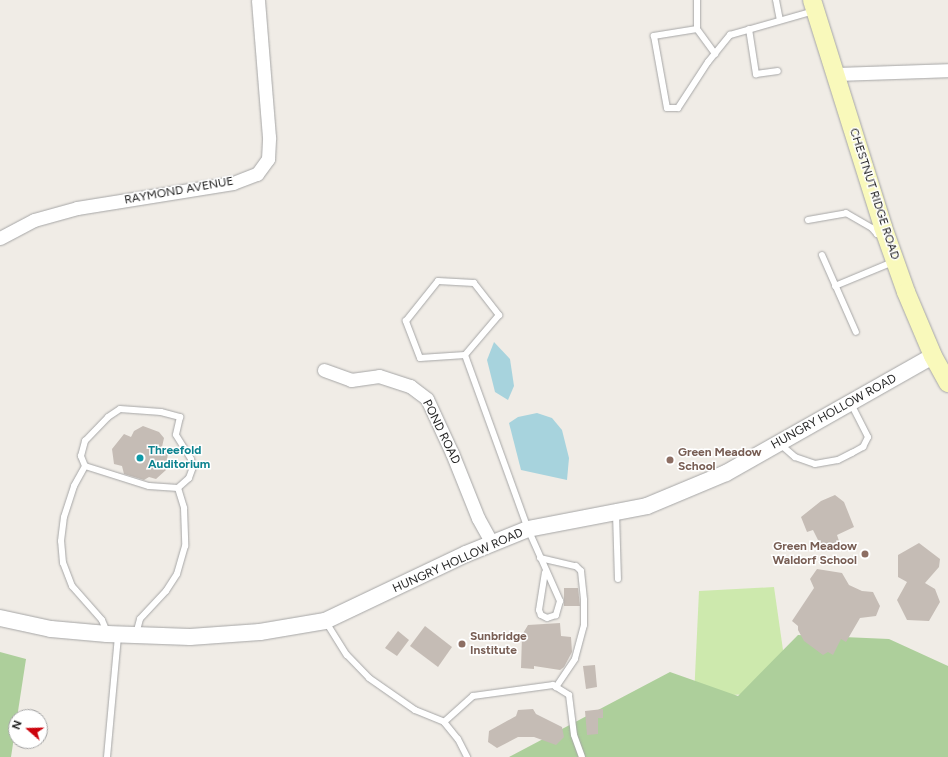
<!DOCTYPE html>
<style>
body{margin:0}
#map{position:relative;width:948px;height:757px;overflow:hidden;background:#f0ece6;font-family:Figtree,sans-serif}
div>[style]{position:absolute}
.grass>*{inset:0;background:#cde9ad}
.forest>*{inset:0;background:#adcf9b}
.water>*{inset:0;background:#a7d3dd}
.building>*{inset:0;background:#c5bcb5}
.roads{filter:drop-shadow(0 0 1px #a6a6a6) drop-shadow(0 0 1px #a6a6a6)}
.service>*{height:6px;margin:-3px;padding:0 3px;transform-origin:3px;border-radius:3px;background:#fff}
.minor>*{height:13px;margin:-6.5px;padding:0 6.5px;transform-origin:6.5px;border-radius:6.5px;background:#fff}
.tertiary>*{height:16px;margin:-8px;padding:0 8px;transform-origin:8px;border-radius:8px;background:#fff}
.secondary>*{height:18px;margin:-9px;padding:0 9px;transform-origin:9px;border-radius:9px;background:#f9f9bb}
.dots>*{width:11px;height:11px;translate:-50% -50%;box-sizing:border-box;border:2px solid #fff;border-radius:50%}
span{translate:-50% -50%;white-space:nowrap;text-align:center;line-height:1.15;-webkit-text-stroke:3px #fff;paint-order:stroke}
.street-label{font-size:12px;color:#1f1f1f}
.culture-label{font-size:12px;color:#0d838f;font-weight:700}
.left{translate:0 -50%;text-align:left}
.education-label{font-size:12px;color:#785e54;font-weight:700}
.right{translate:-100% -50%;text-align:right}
.north{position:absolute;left:8px;top:709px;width:40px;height:40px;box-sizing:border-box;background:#fff;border:1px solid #a5a5a5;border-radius:50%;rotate:290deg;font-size:11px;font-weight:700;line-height:16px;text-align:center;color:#1f1f1f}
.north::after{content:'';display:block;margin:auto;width:14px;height:18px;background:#cc030c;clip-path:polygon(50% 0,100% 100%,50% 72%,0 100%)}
</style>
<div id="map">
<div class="grass">
<i style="clip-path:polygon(774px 587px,789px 692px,694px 697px,699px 591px)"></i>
</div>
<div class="forest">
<i style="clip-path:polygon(798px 635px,889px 639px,948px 666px,948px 757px,509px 757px,670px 672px,738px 696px)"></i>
<i style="clip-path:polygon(0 652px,26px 659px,11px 757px,0 757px)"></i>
</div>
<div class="water">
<i style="clip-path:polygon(494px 342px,510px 359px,514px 386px,508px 400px,495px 392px,487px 360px)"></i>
<i style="clip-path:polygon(537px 413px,552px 418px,562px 430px,569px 458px,567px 480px,521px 470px,509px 423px,518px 417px)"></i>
</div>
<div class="building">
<i style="clip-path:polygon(143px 426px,159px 432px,164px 438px,162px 447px,168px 452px,166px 470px,156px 479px,149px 477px,144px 480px,124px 474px,122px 466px,114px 464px,112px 449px,124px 434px,131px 437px,134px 431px)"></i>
<i style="clip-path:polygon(835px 495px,844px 502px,854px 527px,837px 535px,839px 541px,822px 548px,813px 530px,807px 532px,801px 517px,821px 501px)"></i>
<i style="clip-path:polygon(919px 543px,940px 559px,939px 567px,925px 583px,935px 589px,940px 602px,929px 621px,907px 620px,897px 600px,907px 582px,898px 577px,898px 555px)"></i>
<i style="clip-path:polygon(817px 569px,842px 573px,849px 585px,862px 591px,873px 592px,880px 606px,876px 616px,860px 618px,846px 642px,841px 639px,833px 655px,828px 652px,823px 655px,804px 641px,798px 630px,798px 626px,792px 621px,814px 588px,810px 579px)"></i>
<i style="clip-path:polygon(564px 588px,578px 588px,580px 606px,564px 606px)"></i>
<i style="clip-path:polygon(560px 623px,561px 636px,571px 637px,572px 652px,564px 667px,560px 670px,534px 666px,534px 669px,521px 668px,522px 635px,528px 625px)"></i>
<i style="clip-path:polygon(425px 626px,452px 647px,438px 667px,410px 646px)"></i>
<i style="clip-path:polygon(398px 631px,409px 640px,397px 656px,385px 648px)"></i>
<i style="clip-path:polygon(595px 665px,597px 687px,586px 689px,583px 666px)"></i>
<i style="clip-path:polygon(533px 709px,536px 714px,562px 727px,564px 737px,556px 745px,534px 737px,518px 737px,497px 748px,488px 742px,489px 731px,516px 716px,518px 710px)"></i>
<i style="clip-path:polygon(603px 709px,603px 718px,598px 718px,598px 734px,587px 735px,585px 711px)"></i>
</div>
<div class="roads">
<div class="service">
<i style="left:697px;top:0;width:29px;rotate:90deg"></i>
<i style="left:697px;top:29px;width:31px;rotate:54deg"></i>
<i style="left:776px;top:0;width:20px;rotate:79deg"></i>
<i style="left:697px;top:29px;width:44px;rotate:170.8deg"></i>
<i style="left:654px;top:36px;width:73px;rotate:79.8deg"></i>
<i style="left:667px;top:108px;width:11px"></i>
<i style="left:678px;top:108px;width:55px;rotate:-56.9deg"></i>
<i style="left:708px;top:62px;width:35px;rotate:-51deg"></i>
<i style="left:730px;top:35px;width:87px;rotate:-15.9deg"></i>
<i style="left:749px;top:29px;width:46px;rotate:81.2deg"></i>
<i style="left:756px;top:74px;width:22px;rotate:-8deg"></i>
<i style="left:808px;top:220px;width:39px;rotate:-10deg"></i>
<i style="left:846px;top:213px;width:30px;rotate:30deg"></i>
<i style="left:872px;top:228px;width:8px;rotate:50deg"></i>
<i style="left:877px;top:234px;width:4px"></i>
<i style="left:822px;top:255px;width:84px;rotate:66.2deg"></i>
<i style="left:438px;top:281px;width:36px;rotate:3deg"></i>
<i style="left:474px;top:283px;width:41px;rotate:52deg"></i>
<i style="left:499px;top:315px;width:52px;rotate:130.4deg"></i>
<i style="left:465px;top:355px;width:45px;rotate:176.2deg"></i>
<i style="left:420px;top:358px;width:40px;rotate:-111deg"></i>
<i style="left:406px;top:321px;width:51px;rotate:-51.3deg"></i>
<i style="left:835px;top:286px;width:63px;rotate:-22.5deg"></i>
<i style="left:465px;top:355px;width:185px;rotate:70.1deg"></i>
<i style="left:528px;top:529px;width:79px;rotate:66deg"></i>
<i style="left:560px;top:601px;width:15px;rotate:106deg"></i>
<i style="left:556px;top:615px;width:9px;rotate:162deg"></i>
<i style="left:547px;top:618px;width:7px;rotate:-153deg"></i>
<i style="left:541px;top:615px;width:5px;rotate:-112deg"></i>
<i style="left:539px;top:610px;width:38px;rotate:-81deg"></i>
<i style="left:780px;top:444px;width:20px;rotate:41deg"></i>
<i style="left:795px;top:457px;width:21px;rotate:19deg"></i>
<i style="left:815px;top:464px;width:23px;rotate:-10deg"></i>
<i style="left:838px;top:460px;width:16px;rotate:-27deg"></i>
<i style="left:852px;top:453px;width:13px;rotate:-29deg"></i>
<i style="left:863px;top:447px;width:11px;rotate:-63deg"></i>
<i style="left:868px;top:437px;width:39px;rotate:-117deg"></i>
<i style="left:85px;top:466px;width:11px;rotate:-112deg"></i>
<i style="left:81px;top:456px;width:16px;rotate:-75deg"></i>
<i style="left:85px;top:441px;width:33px;rotate:-46deg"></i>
<i style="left:108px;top:417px;width:14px;rotate:-34deg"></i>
<i style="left:120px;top:409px;width:41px;rotate:4.2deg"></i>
<i style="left:161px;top:412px;width:20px;rotate:15deg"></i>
<i style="left:180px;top:417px;width:18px;rotate:103deg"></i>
<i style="left:176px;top:435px;width:28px;rotate:58deg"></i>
<i style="left:191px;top:459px;width:8px;rotate:76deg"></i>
<i style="left:193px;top:467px;width:12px;rotate:110deg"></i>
<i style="left:189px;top:478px;width:15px;rotate:138deg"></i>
<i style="left:616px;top:513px;width:66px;rotate:88.3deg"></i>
<i style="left:540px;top:558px;width:37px;rotate:13deg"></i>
<i style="left:576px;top:566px;width:7px;rotate:45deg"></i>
<i style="left:581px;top:571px;width:29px;rotate:84deg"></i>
<i style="left:584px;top:600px;width:25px;rotate:90deg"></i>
<i style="left:584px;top:625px;width:35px;rotate:105deg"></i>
<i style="left:575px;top:659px;width:34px;rotate:124deg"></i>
<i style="left:326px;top:622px;width:39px;rotate:58deg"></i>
<i style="left:347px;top:655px;width:32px;rotate:46deg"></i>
<i style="left:369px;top:678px;width:56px;rotate:34.8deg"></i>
<i style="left:415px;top:710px;width:31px;rotate:22deg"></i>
<i style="left:107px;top:632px;width:13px;rotate:-113deg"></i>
<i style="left:102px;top:620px;width:45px;rotate:-131.4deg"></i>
<i style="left:72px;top:586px;width:25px;rotate:-111deg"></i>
<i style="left:63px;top:563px;width:22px;rotate:-95deg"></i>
<i style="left:61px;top:541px;width:24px;rotate:-83deg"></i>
<i style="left:64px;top:517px;width:33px;rotate:-72deg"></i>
<i style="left:74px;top:486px;width:23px;rotate:-61deg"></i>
<i style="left:85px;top:466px;width:67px;rotate:17.4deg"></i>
<i style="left:149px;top:486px;width:29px;rotate:4deg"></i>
<i style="left:178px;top:488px;width:21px;rotate:73deg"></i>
<i style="left:184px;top:508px;width:38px;rotate:88deg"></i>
<i style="left:185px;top:546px;width:29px;rotate:106deg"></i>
<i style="left:177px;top:574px;width:20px;rotate:123deg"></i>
<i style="left:166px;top:591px;width:38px;rotate:133deg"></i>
<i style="left:140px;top:619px;width:16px;rotate:105deg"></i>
<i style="left:444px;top:722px;width:39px;rotate:-42deg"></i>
<i style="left:473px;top:696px;width:81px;rotate:-7.8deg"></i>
<i style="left:553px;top:685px;width:19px;rotate:32deg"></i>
<i style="left:569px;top:695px;width:40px;rotate:82.9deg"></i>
<i style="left:574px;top:735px;width:23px;rotate:70deg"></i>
<i style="left:444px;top:722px;width:22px;rotate:51deg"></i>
<i style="left:458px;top:739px;width:20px;rotate:63deg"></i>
<i style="left:107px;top:757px;width:122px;rotate:-84.8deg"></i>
</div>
<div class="minor">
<i style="left:836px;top:74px;width:112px;rotate:-2deg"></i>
<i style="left:0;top:238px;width:38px;rotate:-28deg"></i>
<i style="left:34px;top:220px;width:45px;rotate:-15.6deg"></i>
<i style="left:77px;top:208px;width:158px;rotate:-9.1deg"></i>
<i style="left:233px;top:183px;width:26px;rotate:-21deg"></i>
<i style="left:257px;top:174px;width:19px;rotate:-54deg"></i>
<i style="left:268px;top:159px;width:22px;rotate:-87deg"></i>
<i style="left:269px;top:137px;width:137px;rotate:-94.6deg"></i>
<i style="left:324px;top:370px;width:29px;rotate:20deg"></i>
<i style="left:351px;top:380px;width:28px;rotate:-8deg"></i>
<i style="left:379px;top:376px;width:33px;rotate:18deg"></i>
<i style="left:410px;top:386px;width:21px;rotate:37deg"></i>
<i style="left:427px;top:399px;width:60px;rotate:65.2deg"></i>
<i style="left:452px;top:453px;width:70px;rotate:68.2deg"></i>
<i style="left:478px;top:518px;width:29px;rotate:61deg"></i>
</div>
<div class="tertiary">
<i style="left:0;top:618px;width:52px;rotate:12.2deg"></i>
<i style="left:51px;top:629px;width:56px;rotate:5.1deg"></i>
<i style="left:107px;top:634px;width:83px;rotate:2.1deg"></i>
<i style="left:190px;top:637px;width:70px;rotate:-4.1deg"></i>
<i style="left:260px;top:632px;width:66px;rotate:-9.6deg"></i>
<i style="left:325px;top:621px;width:156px;rotate:-25.4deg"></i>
<i style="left:466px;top:554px;width:67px;rotate:-22deg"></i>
<i style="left:528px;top:529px;width:121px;rotate:-10.9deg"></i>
<i style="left:647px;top:506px;width:86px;rotate:-22.7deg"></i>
<i style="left:726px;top:473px;width:238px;rotate:-29.5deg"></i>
</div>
<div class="secondary">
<i style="left:812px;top:0;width:238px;rotate:72.6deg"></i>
<i style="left:883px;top:227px;width:69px;rotate:70.5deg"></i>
<i style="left:906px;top:292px;width:69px;rotate:67.1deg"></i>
<i style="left:933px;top:356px;width:31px;rotate:61deg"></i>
</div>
</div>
<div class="dots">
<i style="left:140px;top:458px;background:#0f9aa8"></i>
<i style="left:670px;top:460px;background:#8d6e63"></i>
<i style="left:865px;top:554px;background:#8d6e63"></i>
<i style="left:462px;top:644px;background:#8d6e63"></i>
</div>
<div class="street-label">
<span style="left:179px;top:191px;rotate:-10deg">RAYMOND AVENUE</span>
<span style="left:874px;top:194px;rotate:72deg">CHESTNUT RIDGE ROAD</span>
<span style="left:834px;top:412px;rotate:-29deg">HUNGRY HOLLOW ROAD</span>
<span style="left:441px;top:432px;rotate:64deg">POND ROAD</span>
<span style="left:458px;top:561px;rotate:-24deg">HUNGRY HOLLOW ROAD</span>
</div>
<div class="culture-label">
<span class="left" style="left:148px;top:458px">Threefold<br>Auditorium</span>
</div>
<div class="education-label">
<span class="left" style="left:678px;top:460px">Green Meadow<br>School</span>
<span class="right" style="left:857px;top:554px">Green Meadow<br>Waldorf School</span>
<span class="left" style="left:470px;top:644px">Sunbridge<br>Institute</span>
</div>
<div class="north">N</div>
</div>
